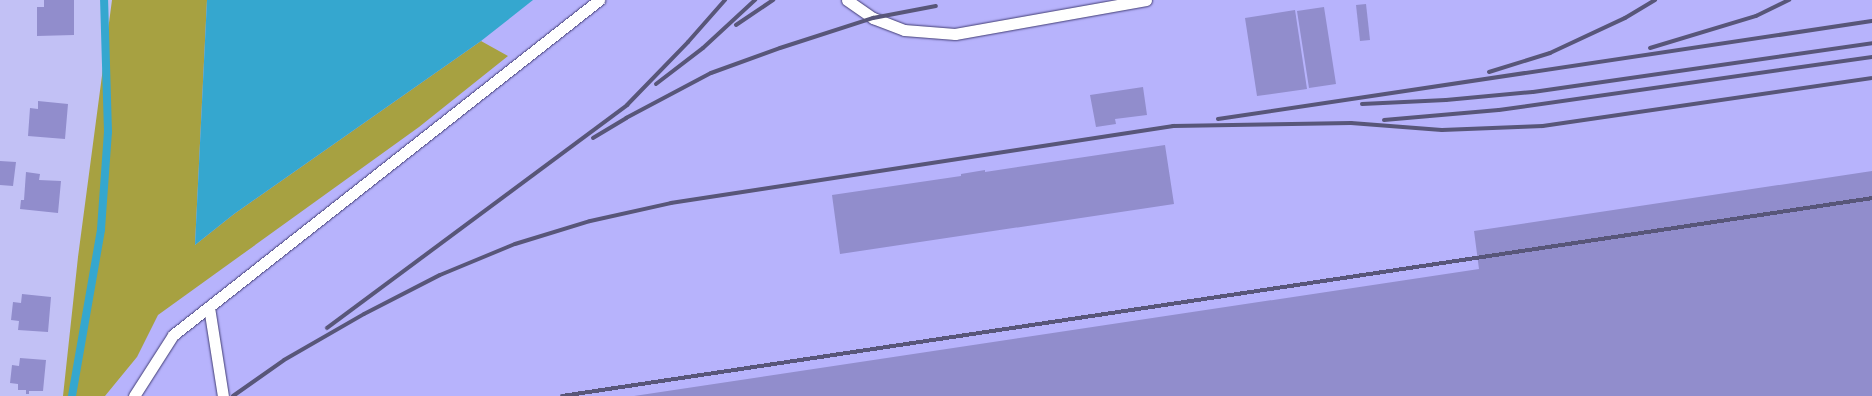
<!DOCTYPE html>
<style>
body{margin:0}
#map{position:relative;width:1872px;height:396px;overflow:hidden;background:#c2c1f5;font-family:Signika,sans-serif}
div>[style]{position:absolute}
.built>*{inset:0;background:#b7b3fc}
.green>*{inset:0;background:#a7a141}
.water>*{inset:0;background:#35a7cf}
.stream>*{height:8px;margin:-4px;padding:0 4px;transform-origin:4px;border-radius:4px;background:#35a7cf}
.building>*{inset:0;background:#918dcc}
.roads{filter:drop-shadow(0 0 1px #423d74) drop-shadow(0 0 1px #423d74)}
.service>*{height:11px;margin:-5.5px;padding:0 5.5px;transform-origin:5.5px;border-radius:5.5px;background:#fff}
.rail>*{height:4px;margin:-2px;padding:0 2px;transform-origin:2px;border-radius:2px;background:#585679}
span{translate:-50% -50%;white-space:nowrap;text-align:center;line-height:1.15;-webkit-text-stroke:4.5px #d0d0f7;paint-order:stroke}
</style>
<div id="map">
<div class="built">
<i style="clip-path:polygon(172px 0,1872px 0,1872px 396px,105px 396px,137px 357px)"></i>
</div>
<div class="green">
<i style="clip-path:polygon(112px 0,207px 0,195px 245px,234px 214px,481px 41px,508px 56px,419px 127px,158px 315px,137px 357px,105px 396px,63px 396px,78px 257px)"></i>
</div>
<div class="water">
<i style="clip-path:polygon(207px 0,533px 0,481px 41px,234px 214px,195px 245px)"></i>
</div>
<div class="stream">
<i style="left:72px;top:396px;width:169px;rotate:-80.1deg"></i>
<i style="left:101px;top:229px;width:97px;rotate:-85.9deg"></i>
<i style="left:108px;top:132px;width:132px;rotate:-91.7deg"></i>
</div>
<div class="building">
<i style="clip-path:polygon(44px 0,74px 0,74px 35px,37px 36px,37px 7px,44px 7px)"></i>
<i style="clip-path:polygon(1366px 4px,1370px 40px,1360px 41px,1356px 5px)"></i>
<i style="clip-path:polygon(1324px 7px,1336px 84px,1309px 88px,1297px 11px)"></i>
<i style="clip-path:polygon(1295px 10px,1307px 89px,1257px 96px,1245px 18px)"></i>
<i style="clip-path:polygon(1143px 87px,1147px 115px,1115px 119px,1116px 124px,1096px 127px,1090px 95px)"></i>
<i style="clip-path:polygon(38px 101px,68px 104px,65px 139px,28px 136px,30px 108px,38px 109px)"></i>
<i style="clip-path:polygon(1165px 145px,1174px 204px,840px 254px,832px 195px,961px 176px,961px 174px,985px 170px,985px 172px)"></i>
<i style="clip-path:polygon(0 161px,16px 162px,13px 186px,0 185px)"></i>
<i style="clip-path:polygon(1872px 171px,1872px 396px,634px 396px,1479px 269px,1474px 231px)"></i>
<i style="clip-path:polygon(26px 172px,40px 174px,39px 180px,61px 181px,58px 213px,20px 209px,21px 200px,24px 200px)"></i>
<i style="clip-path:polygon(22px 294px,51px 297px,48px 332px,18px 330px,19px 321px,11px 320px,13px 302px,21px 303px)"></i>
<i style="clip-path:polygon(20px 358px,46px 360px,43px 391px,29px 391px,29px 394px,26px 394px,26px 390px,18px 390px,18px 384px,10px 383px,12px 365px,19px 366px)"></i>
</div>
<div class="roads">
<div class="service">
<i style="left:847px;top:0;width:32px;rotate:35deg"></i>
<i style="left:873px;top:18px;width:33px;rotate:21deg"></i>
<i style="left:904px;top:30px;width:51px;rotate:4.5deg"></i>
<i style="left:955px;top:34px;width:194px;rotate:-10.1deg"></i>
<i style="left:209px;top:307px;width:90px;rotate:81.1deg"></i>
<i style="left:134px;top:396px;width:72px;rotate:-57.4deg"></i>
<i style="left:173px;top:335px;width:542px;rotate:-38.18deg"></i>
</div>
</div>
<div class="rail">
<i style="left:736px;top:25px;width:45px;rotate:-34deg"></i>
<i style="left:1650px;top:48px;width:111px;rotate:-16.8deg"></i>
<i style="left:1756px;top:16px;width:37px;rotate:-26deg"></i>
<i style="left:1489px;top:72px;width:64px;rotate:-17.3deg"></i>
<i style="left:1550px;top:53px;width:83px;rotate:-25deg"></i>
<i style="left:1625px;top:18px;width:35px;rotate:-31deg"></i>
<i style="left:656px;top:84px;width:59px;rotate:-37.5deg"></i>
<i style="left:703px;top:48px;width:71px;rotate:-42.7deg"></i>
<i style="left:1362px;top:104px;width:84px;rotate:-2.7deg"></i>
<i style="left:1446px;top:100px;width:87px;rotate:-5.3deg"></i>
<i style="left:1533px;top:92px;width:343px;rotate:-8.2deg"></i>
<i style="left:1218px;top:119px;width:661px;rotate:-8.52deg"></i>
<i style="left:1384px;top:120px;width:115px;rotate:-5deg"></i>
<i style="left:1499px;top:110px;width:377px;rotate:-8.1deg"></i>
<i style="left:593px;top:138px;width:39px;rotate:-31deg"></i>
<i style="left:626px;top:118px;width:96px;rotate:-27.9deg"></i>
<i style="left:711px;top:73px;width:73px;rotate:-19.9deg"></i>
<i style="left:780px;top:48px;width:98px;rotate:-17.9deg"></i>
<i style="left:873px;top:18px;width:64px;rotate:-10.8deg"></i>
<i style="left:327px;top:328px;width:374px;rotate:-36.6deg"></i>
<i style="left:627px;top:105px;width:88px;rotate:-45.9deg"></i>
<i style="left:688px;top:42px;width:56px;rotate:-48.6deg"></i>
<i style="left:233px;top:396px;width:62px;rotate:-35.2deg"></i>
<i style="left:284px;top:360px;width:92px;rotate:-29.9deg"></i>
<i style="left:364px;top:314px;width:85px;rotate:-27.2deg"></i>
<i style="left:440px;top:275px;width:81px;rotate:-22.5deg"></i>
<i style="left:515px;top:244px;width:78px;rotate:-17deg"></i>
<i style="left:590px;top:221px;width:83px;rotate:-12.5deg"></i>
<i style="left:671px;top:203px;width:508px;rotate:-8.72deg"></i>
<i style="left:1173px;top:126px;width:178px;rotate:-1deg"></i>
<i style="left:1351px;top:123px;width:91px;rotate:4.4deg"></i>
<i style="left:1442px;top:130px;width:101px;rotate:-2.3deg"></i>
<i style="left:1543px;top:126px;width:332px;rotate:-8.3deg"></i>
<i style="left:562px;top:396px;width:1325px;rotate:-8.59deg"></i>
</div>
</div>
